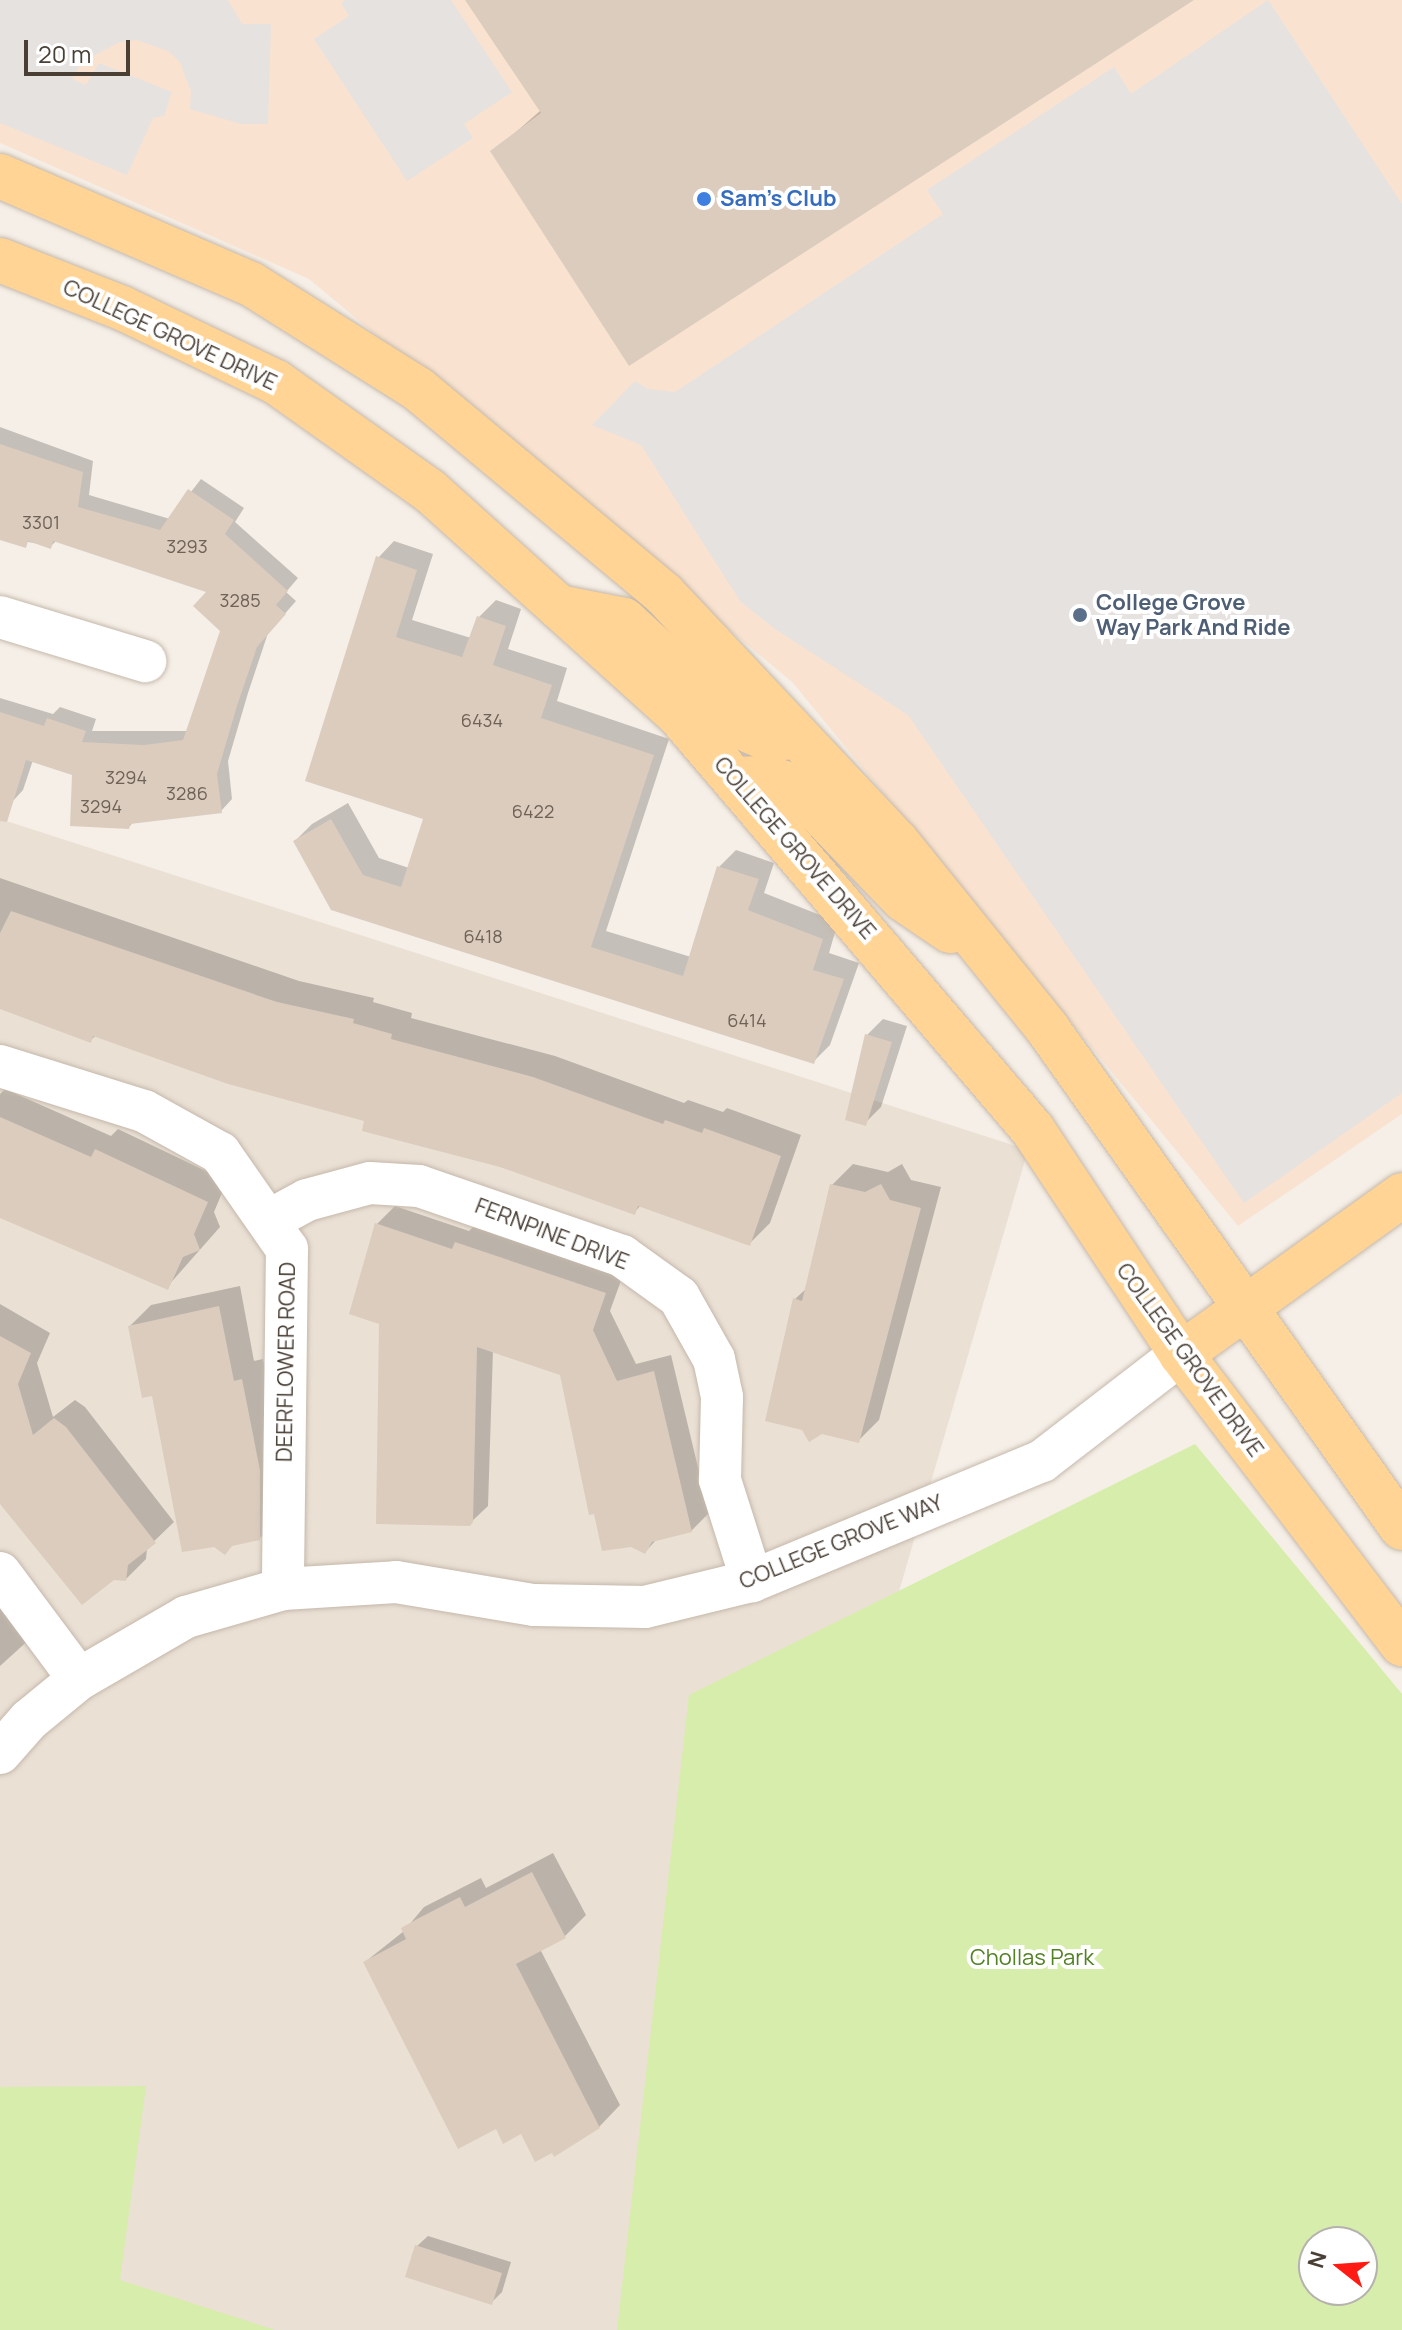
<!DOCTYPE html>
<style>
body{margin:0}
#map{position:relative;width:1402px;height:2330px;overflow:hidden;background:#f5efe7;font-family:Manrope,sans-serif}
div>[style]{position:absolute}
.residential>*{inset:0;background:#eae0d4}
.commercial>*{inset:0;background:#f9e3d0}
.green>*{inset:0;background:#d7edab}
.parking>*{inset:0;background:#e6e2df}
.shadow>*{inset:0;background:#0003}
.building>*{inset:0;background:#dbccbe}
.roads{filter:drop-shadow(0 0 2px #c5b8ab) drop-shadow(0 0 2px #c5b8ab)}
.minor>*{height:42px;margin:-21px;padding:0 21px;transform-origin:21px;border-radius:21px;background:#fff}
.major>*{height:44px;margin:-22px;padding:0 22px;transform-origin:22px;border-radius:22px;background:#ffd495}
.dots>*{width:22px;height:22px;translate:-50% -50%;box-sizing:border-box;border:4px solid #fff;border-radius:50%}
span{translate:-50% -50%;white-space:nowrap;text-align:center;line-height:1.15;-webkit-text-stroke:8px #fff;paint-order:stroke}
.number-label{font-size:18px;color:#6e6257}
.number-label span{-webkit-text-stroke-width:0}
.shop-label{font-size:22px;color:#366cbe;font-weight:700}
.left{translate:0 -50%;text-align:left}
.street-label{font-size:22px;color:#493f35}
.service-label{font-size:22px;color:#4e5e75;font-weight:700}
.park-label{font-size:22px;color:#518121}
.north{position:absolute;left:1298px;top:2226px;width:80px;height:80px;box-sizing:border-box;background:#fff;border:2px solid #b6b2ae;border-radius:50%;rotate:287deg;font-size:22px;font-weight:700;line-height:32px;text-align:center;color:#493f35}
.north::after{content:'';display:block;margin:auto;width:28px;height:36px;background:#ff1b13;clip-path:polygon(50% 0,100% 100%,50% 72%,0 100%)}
.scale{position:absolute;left:24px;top:40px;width:106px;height:36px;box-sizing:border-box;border:4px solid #493f35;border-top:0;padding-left:10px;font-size:24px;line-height:28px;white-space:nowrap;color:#493f35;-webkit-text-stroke:6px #fff;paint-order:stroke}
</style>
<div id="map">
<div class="residential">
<i style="clip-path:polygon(0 819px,1028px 1150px,683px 2330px,0 2330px)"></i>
</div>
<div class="commercial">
<i style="clip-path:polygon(0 0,1402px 0,1402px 1114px,1238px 1226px,793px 683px,309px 279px,0 143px)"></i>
</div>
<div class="green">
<i style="clip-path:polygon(evenodd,1195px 1444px,1402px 1694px,1402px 2330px,617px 2330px,689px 1695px,1195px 1444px,1362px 2242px,1362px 2290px,1314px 2290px,1314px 2242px,1362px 2242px)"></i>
<i style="clip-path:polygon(146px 2086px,120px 2280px,275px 2330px,0 2330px,0 2087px)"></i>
</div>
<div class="parking">
<i style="clip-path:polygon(0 0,228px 0,242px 24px,271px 24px,268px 124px,241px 124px,190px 109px,191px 91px,180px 62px,168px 51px,137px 40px,120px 42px,82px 62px,72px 79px,86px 85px,99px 63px,172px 92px,164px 116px,153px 118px,127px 175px,0 123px)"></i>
<i style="clip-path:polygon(346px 0,451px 0,512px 92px,464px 124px,473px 138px,407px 181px,314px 39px,349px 16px,341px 3px)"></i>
<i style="clip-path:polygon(1268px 0,1402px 204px,1402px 1093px,1244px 1203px,908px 715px,775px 629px,740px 601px,641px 445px,592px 425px,635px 381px,648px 389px,675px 392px,943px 214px,927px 190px,1114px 67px,1131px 94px)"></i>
</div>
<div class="shadow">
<i style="clip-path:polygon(468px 0,1190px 0,493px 152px,541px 110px)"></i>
<i style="clip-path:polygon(0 427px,93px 461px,89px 495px,170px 519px,201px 479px,244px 508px,235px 522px,298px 578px,286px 592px,296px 601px,268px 633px,248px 693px,228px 761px,232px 799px,221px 811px,134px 821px,129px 827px,74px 774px,33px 760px,23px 790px,12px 802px,0 798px,0 698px,53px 714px,60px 707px,96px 719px,92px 731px,188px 731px,222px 630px,210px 591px,57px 540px,51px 546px,0 537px)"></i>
<i style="clip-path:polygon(394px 541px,433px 554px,412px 620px,471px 638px,479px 617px,496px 600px,521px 609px,508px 649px,567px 668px,557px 701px,669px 739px,606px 931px,691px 957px,719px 867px,736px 850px,774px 863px,764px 893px,838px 922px,829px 953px,859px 963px,830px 1045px,814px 1061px,333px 908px,295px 841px,312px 824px,348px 803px,379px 858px,409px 868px,426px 818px,378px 558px)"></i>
<i style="clip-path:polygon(0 878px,299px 981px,374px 998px,373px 1002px,412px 1013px,411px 1018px,555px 1056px,684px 1103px,688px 1100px,723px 1112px,727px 1108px,801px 1135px,770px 1223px,749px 1244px,641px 1205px,634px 1213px,366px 1120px,96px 1035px,90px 1041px,0 1006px)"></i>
<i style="clip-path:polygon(883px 1019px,907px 1026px,881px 1107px,865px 1123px,867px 1035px)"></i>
<i style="clip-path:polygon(5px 1089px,111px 1136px,118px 1129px,227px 1181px,214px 1212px,220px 1227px,167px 1287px,0 1217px,0 1094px)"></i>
<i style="clip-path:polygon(853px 1164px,888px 1172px,902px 1164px,911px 1180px,941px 1187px,879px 1420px,858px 1441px,795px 1299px,808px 1287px,832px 1185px)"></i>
<i style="clip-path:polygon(395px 1206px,469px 1231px,475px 1225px,623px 1275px,610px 1311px,636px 1364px,671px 1355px,709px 1513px,691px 1531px,658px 1538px,645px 1552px,631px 1545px,561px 1374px,493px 1350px,488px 1506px,469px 1524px,381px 1323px,377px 1224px)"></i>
<i style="clip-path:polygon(240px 1286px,254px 1361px,263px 1359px,281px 1448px,280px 1517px,259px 1539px,153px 1394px,130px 1326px,151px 1305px)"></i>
<i style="clip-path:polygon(0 1304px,50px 1333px,37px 1363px,53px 1417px,75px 1400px,85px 1407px,174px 1522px,147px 1548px,146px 1559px,126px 1579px,0 1495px)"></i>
<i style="clip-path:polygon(0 1592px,32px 1637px,0 1666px)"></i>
<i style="clip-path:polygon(553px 1853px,586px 1915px,564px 1937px,540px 1949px,620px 2105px,599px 2127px,553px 2150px,522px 2132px,496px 2127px,365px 1962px,404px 1931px,424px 1907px,481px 1878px,486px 1888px)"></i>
<i style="clip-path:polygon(428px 2236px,511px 2262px,502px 2292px,491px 2303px,417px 2246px)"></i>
</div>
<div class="building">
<i style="clip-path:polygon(465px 0,1194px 0,629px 366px,490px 151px,541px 113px)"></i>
<i style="clip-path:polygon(0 444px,83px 472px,78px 507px,160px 530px,188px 489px,234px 520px,225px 534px,288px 591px,276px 605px,286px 614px,257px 647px,237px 706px,217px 774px,222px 813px,130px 824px,129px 829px,70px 826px,72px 775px,26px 760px,7px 822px,0 821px,0 712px,44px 726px,47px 718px,86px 731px,82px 742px,144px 745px,183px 740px,220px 631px,193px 606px,206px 592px,53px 541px,51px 549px,28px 541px,26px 548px,0 540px)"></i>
<i style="clip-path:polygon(376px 556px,417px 570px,396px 637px,462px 657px,477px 616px,506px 626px,493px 665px,552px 685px,541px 718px,654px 755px,591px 947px,683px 976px,717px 866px,759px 879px,748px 910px,823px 939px,813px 970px,844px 979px,814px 1064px,331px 910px,293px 841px,331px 819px,363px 875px,401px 887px,423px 819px,305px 781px)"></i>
<i style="clip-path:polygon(11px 911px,277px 1002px,354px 1019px,353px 1023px,392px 1034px,391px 1039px,533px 1077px,663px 1124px,665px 1120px,702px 1133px,704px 1128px,781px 1156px,750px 1246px,638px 1206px,635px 1215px,500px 1167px,362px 1131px,364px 1121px,228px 1084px,93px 1036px,91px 1043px,0 1009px,0 933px)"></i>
<i style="clip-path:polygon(865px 1034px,892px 1042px,866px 1126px,845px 1120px)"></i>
<i style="clip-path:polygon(0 1117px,91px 1157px,95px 1149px,208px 1202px,194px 1234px,200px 1250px,183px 1257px,168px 1290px,0 1218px)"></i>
<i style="clip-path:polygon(830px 1184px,865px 1192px,881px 1184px,890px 1200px,921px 1208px,859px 1443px,822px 1434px,809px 1442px,802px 1430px,765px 1421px,793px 1298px,802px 1301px)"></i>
<i style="clip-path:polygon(375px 1223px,452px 1249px,455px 1242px,606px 1293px,593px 1330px,617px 1381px,654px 1371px,692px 1532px,652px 1542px,645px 1554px,631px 1547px,602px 1551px,594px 1514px,589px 1515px,560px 1375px,477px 1347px,473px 1522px,470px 1526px,376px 1524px,379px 1324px,349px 1314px)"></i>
<i style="clip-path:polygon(219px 1306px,234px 1381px,242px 1379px,260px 1470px,260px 1540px,232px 1546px,225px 1555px,214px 1547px,182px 1552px,152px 1396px,142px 1398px,128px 1326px)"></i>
<i style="clip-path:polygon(0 1336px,31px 1353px,18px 1384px,33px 1435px,54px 1418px,66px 1427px,156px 1543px,128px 1565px,126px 1581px,114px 1580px,82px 1605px,0 1504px)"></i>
<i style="clip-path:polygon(532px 1872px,566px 1938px,516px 1964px,600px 2128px,554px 2157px,552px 2153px,535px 2162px,521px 2134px,503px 2144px,496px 2129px,458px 2149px,363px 1962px,406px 1939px,401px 1928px,419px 1918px,460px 1897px,465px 1907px)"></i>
<i style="clip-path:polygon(415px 2245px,502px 2273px,492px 2305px,405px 2277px)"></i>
</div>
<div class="roads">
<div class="minor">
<i style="left:0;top:617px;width:152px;rotate:16.9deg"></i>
<i style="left:0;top:1066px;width:151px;rotate:17.4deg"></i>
<i style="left:144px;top:1111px;width:87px;rotate:28.9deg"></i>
<i style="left:220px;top:1153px;width:117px;rotate:55.1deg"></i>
<i style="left:287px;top:1249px;width:340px;rotate:90.7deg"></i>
<i style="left:270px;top:1220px;width:42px;rotate:-28.4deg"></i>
<i style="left:307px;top:1200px;width:65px;rotate:-15.1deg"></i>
<i style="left:370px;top:1183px;width:49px;rotate:3.5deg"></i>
<i style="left:419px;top:1186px;width:215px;rotate:19deg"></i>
<i style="left:622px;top:1256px;width:70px;rotate:35.7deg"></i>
<i style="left:679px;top:1297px;width:71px;rotate:60.6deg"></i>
<i style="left:714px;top:1359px;width:39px;rotate:78deg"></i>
<i style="left:722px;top:1397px;width:83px;rotate:91.4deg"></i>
<i style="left:720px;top:1480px;width:106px;rotate:72.4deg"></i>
<i style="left:0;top:1573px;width:132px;rotate:53.3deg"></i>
<i style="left:0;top:1753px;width:44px;rotate:-48.7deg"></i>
<i style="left:29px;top:1720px;width:65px;rotate:-39.4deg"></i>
<i style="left:79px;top:1679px;width:124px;rotate:-30.1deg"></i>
<i style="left:186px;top:1617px;width:101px;rotate:-16.1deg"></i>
<i style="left:283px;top:1589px;width:113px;rotate:-3.5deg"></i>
<i style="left:396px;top:1582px;width:140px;rotate:9.5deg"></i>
<i style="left:534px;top:1605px;width:111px;rotate:1deg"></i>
<i style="left:645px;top:1607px;width:110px;rotate:-13.7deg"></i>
<i style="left:752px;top:1581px;width:314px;rotate:-22.5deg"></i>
<i style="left:1042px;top:1461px;width:175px;rotate:-37.6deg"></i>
</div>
<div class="major">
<i style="left:0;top:176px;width:273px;rotate:23.3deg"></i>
<i style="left:251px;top:284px;width:197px;rotate:32.2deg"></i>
<i style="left:418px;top:389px;width:320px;rotate:39.8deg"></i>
<i style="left:664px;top:594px;width:340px;rotate:46.8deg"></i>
<i style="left:897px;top:842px;width:239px;rotate:51.1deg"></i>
<i style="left:1047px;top:1028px;width:613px;rotate:54.63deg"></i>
<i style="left:0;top:260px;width:131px;rotate:21.5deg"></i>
<i style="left:122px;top:308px;width:171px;rotate:25.7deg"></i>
<i style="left:276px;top:382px;width:189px;rotate:35.3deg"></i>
<i style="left:430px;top:491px;width:334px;rotate:42deg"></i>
<i style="left:678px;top:714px;width:547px;rotate:49.52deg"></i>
<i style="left:1033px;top:1130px;width:268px;rotate:56.5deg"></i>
<i style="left:1181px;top:1354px;width:365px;rotate:52.7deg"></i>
<i style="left:559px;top:607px;width:66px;rotate:11.3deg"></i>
<i style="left:624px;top:620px;width:158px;rotate:42.7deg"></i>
<i style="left:740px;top:727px;width:34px;rotate:23deg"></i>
<i style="left:771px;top:740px;width:26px;rotate:-9deg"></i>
<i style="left:736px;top:779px;width:33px;rotate:-2deg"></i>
<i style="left:769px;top:778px;width:26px;rotate:18deg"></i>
<i style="left:794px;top:786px;width:157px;rotate:46deg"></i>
<i style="left:903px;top:899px;width:57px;rotate:34.2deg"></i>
<i style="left:1181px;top:1354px;width:272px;rotate:-35.7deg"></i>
</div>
</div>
<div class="dots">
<i style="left:704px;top:199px;background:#3f7fe0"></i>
<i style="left:1080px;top:615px;background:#5c6f8a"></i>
</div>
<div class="number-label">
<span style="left:41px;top:522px">3301</span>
<span style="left:187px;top:546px">3293</span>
<span style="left:240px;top:600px">3285</span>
<span style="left:482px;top:720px">6434</span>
<span style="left:126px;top:777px">3294</span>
<span style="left:187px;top:793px">3286</span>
<span style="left:101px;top:806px">3294</span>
<span style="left:533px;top:811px">6422</span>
<span style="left:483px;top:936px">6418</span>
<span style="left:747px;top:1020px">6414</span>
</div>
<div class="shop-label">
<span class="left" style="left:720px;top:199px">Sam's Club</span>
</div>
<div class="street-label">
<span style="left:170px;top:335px;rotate:25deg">COLLEGE GROVE DRIVE</span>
<span style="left:795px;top:848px;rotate:49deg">COLLEGE GROVE DRIVE</span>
<span style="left:552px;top:1234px;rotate:21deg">FERNPINE DRIVE</span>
<span style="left:1190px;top:1360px;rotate:54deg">COLLEGE GROVE DRIVE</span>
<span style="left:286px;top:1362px;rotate:-89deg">DEERFLOWER ROAD</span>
<span style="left:841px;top:1542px;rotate:-22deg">COLLEGE GROVE WAY</span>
</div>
<div class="service-label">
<span class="left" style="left:1096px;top:615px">College Grove<br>Way Park And Ride</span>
</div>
<div class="park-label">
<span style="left:1032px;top:1958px">Chollas Park</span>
</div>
<div class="north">N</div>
<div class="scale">20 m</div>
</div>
